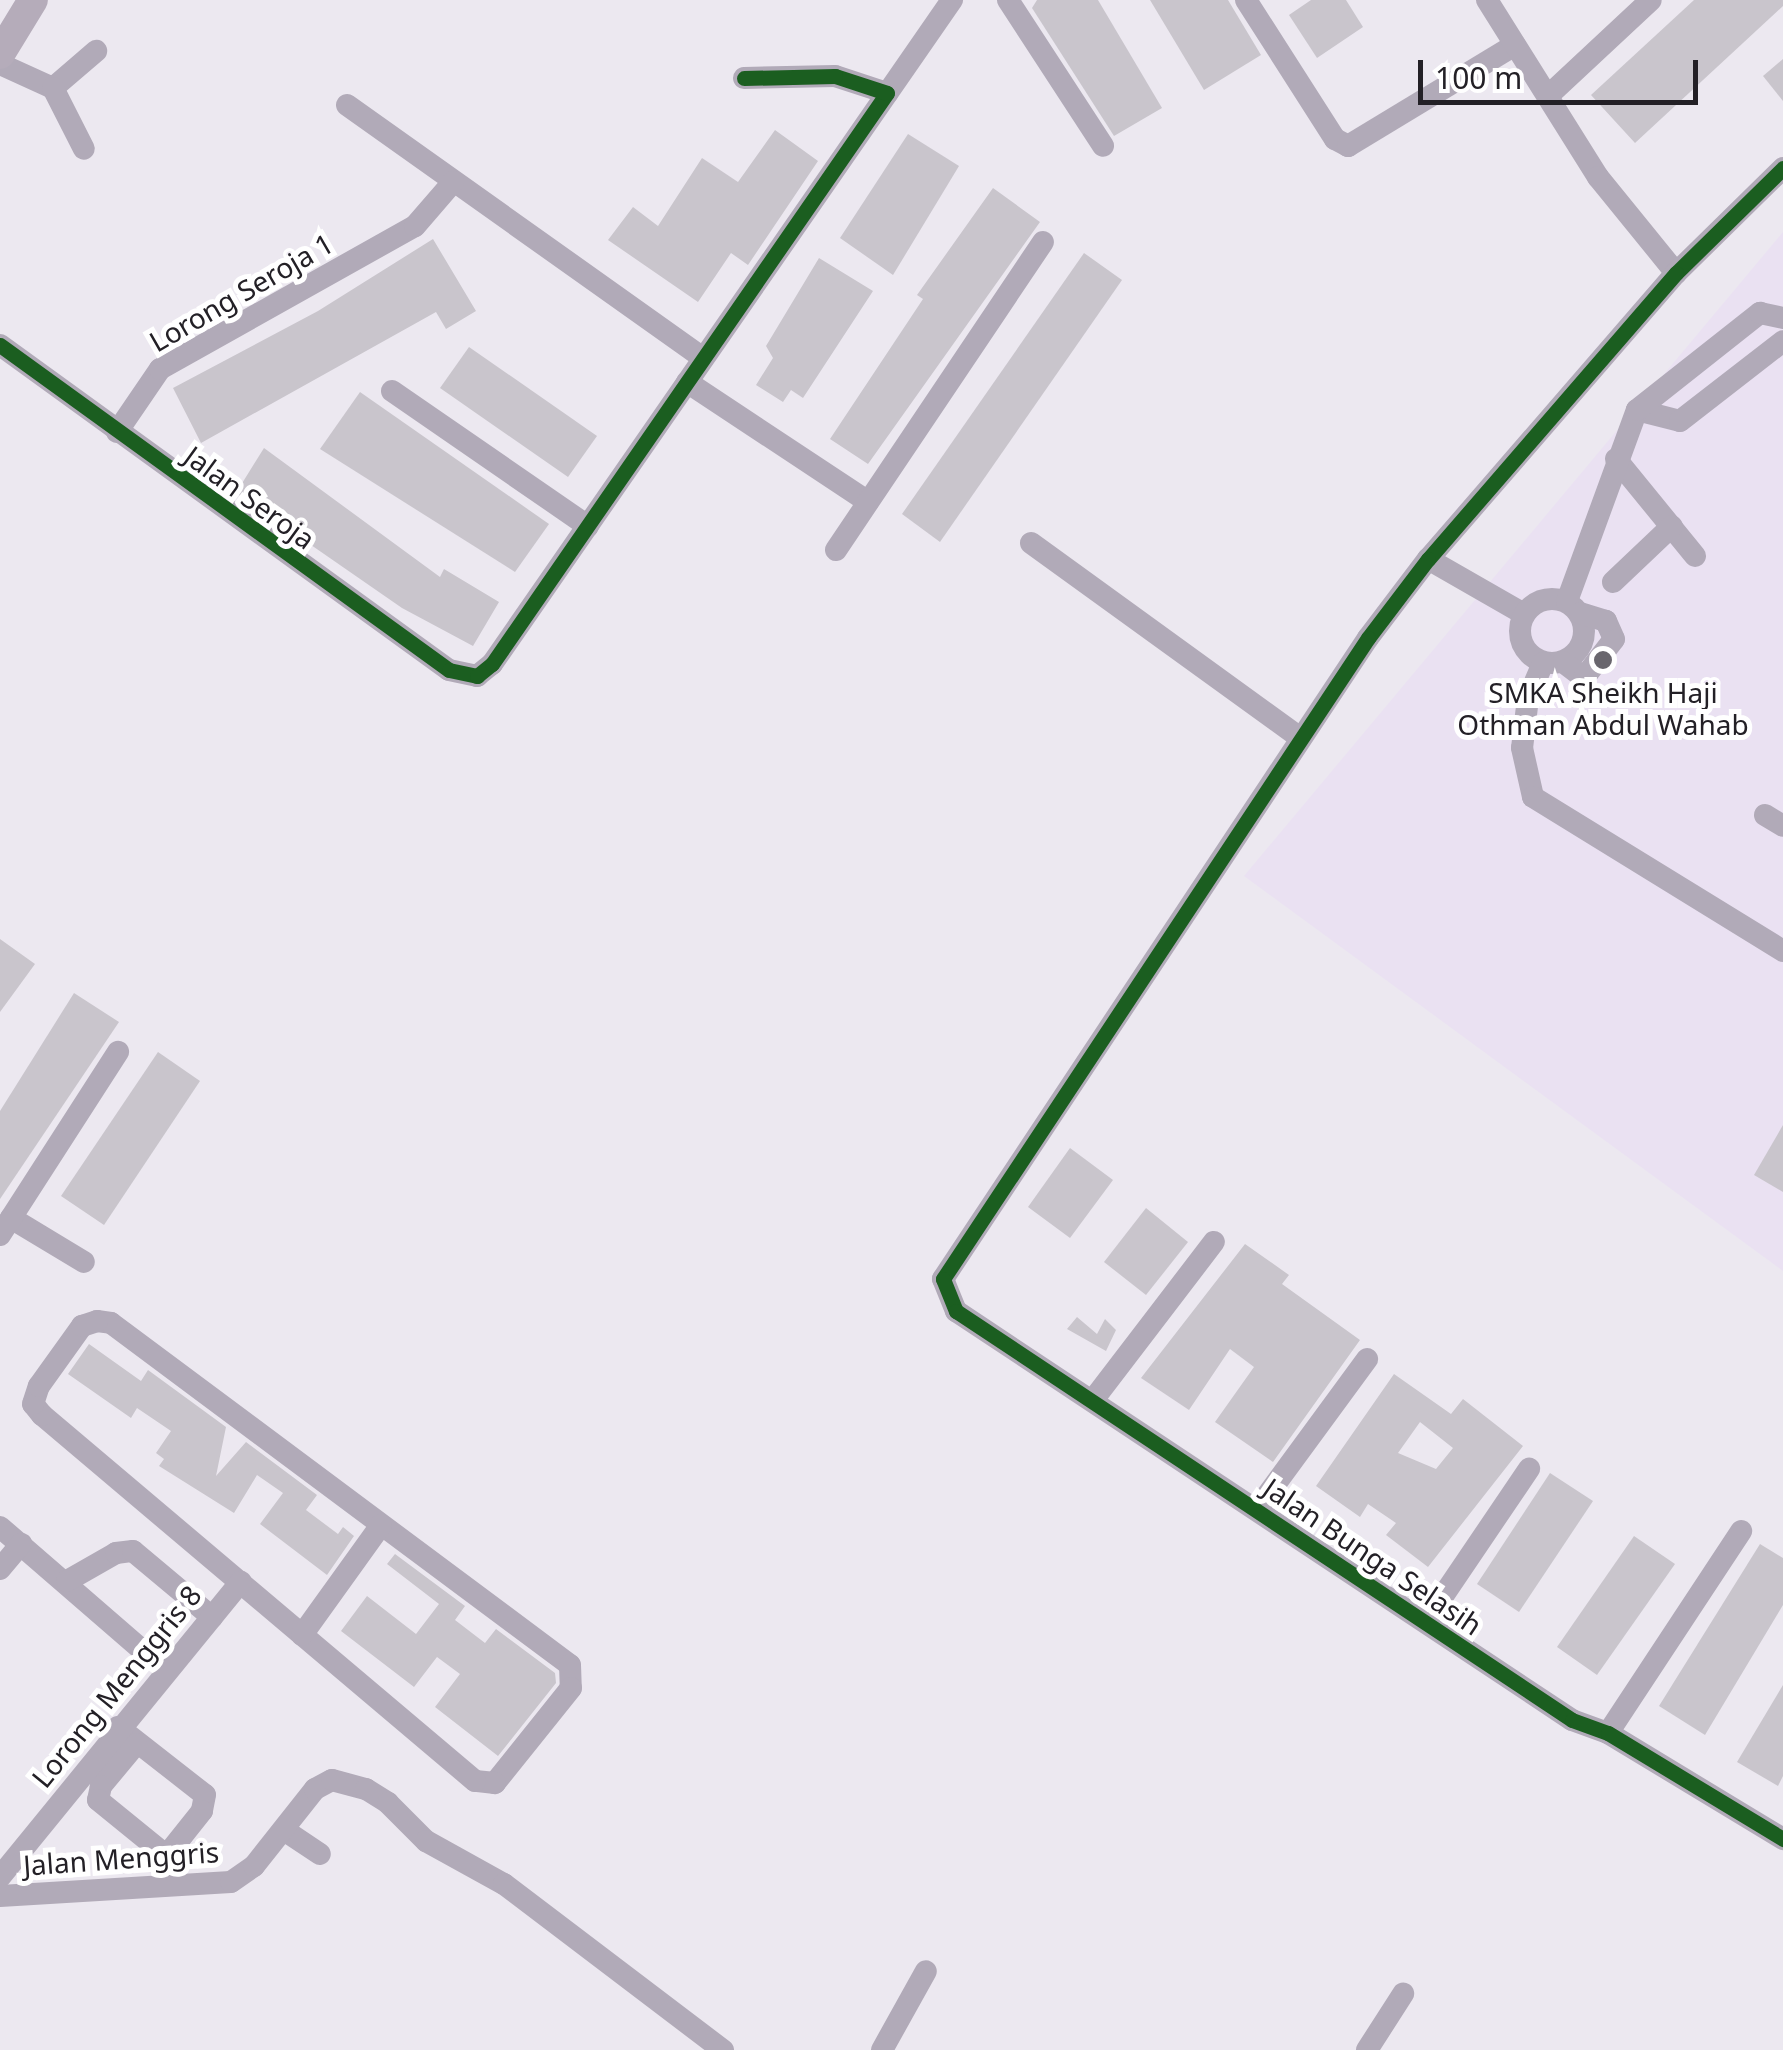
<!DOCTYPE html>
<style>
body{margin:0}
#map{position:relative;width:1783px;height:2050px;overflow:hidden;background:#ece8f0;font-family:"Noto Sans",sans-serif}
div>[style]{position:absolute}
.built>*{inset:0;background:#eae1f2}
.building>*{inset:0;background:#c9c5cc}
.minor>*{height:22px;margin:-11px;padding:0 11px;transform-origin:11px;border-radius:11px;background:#b1aab8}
.minor>.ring{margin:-11px;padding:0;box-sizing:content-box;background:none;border:22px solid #b1aab8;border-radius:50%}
.major>*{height:30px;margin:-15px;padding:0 15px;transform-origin:15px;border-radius:15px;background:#b5acba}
.cycleway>*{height:15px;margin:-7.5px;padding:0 7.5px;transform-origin:7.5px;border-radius:7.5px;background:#1b5e20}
.dots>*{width:28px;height:28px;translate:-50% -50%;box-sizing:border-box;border:5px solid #fff;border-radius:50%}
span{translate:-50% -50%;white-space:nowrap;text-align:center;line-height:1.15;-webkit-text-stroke:10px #fff;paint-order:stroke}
.street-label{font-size:28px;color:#232026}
.poi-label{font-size:28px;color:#232026}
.scale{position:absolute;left:1418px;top:60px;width:280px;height:45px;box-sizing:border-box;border:5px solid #232026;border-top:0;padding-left:12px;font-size:30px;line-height:35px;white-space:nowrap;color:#232026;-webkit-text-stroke:8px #fff;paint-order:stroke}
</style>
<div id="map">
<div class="built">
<i style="clip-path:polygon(1783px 232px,1783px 1271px,1244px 876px)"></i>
</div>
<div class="building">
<i style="clip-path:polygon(1037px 0,1098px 0,1162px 108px,1114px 136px,1032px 8px)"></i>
<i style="clip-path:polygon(1150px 0,1228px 0,1261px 55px,1204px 90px)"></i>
<i style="clip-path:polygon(1311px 0,1346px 0,1363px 27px,1317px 58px,1289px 15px)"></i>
<i style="clip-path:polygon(1694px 0,1783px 0,1783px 6px,1635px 143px,1591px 95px)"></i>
<i style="clip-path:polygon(1783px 59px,1783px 101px,1763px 76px)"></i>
<i style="clip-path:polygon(775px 130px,818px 161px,748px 265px,731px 253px,698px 302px,608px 240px,633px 207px,658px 226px,702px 158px,738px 182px)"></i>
<i style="clip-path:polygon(908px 134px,959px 166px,893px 275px,840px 238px)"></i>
<i style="clip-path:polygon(993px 188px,1040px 222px,868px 464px,830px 439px,923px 299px,917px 295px)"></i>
<i style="clip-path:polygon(433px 239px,476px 311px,446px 329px,436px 312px,201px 443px,173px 388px,318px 311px)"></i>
<i style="clip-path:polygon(1084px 253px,1122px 280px,940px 542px,902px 514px)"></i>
<i style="clip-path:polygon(819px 258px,873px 291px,803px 398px,791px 390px,783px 402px,756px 385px,773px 358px,766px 346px)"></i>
<i style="clip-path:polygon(469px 347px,597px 436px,568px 477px,440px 388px)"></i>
<i style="clip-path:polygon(360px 392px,549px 524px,515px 572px,320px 449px)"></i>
<i style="clip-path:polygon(264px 448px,440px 577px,444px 569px,499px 602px,473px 646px,402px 608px,236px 493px)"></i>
<i style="clip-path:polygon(0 939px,35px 964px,0 1012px)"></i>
<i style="clip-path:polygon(74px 993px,119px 1022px,0 1199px,0 1111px)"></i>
<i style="clip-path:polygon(158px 1052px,200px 1081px,104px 1225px,61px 1196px)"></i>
<i style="clip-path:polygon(1783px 1125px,1783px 1192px,1754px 1175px)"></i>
<i style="clip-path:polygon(1070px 1148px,1113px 1180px,1070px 1238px,1028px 1207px)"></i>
<i style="clip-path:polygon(1146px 1208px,1188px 1242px,1146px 1295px,1104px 1262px)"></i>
<i style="clip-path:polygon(1245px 1244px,1289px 1275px,1282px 1284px,1360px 1340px,1273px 1462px,1215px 1422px,1254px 1367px,1230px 1349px,1189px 1410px,1141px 1378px)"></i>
<i style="clip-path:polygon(1077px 1317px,1097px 1334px,1105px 1319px,1116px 1330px,1106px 1351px,1067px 1329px)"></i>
<i style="clip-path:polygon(89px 1344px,141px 1381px,148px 1370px,226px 1427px,216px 1476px,246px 1442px,317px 1495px,306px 1510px,338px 1534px,343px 1527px,354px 1536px,327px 1575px,260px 1524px,283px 1493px,257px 1475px,234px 1513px,159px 1466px,164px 1459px,156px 1453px,171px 1431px,137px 1408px,131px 1418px,68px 1374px)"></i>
<i style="clip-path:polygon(evenodd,1394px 1374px,1451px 1414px,1463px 1399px,1523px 1446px,1428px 1567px,1386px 1535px,1396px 1523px,1368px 1504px,1360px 1517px,1316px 1486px,1394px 1374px,1420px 1422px,1453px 1448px,1436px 1469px,1398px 1453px,1420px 1422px)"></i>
<i style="clip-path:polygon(1550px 1473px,1593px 1501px,1519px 1612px,1477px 1584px)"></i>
<i style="clip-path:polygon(1634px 1536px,1675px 1564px,1597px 1675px,1557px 1647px)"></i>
<i style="clip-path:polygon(1760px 1544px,1783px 1558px,1783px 1605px,1705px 1735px,1659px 1706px)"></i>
<i style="clip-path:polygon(395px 1554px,465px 1606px,455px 1620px,485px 1643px,496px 1629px,555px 1673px,556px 1683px,498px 1756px,435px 1707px,460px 1674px,437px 1657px,414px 1687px,341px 1631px,367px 1596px,416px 1634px,439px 1604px,387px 1564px)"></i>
<i style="clip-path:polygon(1783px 1685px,1783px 1776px,1778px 1786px,1737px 1762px)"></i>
</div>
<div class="minor">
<i style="left:1008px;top:0;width:174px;rotate:56.9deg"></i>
<i style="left:1246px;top:0;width:165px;rotate:57.4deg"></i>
<i style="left:1335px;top:139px;width:15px;rotate:28deg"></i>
<i style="left:1348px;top:146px;width:195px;rotate:-31.2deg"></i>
<i style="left:1487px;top:0;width:209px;rotate:57.9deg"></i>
<i style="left:1598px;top:177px;width:124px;rotate:50.9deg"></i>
<i style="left:0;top:64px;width:58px;rotate:24.4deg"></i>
<i style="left:53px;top:88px;width:57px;rotate:-40.7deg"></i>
<i style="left:744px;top:78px;width:91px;rotate:-1.3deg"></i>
<i style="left:835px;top:76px;width:55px;rotate:18.1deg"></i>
<i style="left:53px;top:88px;width:68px;rotate:63.1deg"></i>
<i style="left:1549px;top:95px;width:139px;rotate:-43deg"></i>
<i style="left:347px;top:105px;width:437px;rotate:35.4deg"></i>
<i style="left:1783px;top:168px;width:150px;rotate:135.5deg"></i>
<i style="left:1676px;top:273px;width:379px;rotate:130.9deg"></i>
<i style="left:1428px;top:559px;width:99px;rotate:127.2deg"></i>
<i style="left:1368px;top:638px;width:769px;rotate:123.55deg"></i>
<i style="left:943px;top:1279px;width:35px;rotate:68deg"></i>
<i style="left:956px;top:1311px;width:739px;rotate:33.58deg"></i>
<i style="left:1572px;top:1720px;width:38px;rotate:20deg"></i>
<i style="left:1608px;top:1733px;width:205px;rotate:31.2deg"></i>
<i style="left:0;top:345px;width:554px;rotate:35.9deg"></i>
<i style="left:449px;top:670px;width:29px;rotate:12deg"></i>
<i style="left:477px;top:676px;width:19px;rotate:-39deg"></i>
<i style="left:492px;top:664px;width:808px;rotate:-55.29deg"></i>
<i style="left:687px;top:382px;width:217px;rotate:33.5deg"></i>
<i style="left:392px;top:391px;width:238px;rotate:34.6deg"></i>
<i style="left:1637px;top:410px;width:44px;rotate:14.3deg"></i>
<i style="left:1680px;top:421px;width:130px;rotate:-37.8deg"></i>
<i style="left:117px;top:432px;width:76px;rotate:-55.7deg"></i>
<i style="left:160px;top:369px;width:292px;rotate:-29.3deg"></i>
<i style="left:415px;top:226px;width:58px;rotate:-49.2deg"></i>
<i style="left:1616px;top:459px;width:125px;rotate:50.8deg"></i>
<i style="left:1031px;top:543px;width:331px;rotate:35.9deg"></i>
<i style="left:836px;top:550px;width:371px;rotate:-56.1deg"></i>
<i style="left:1428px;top:559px;width:111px;rotate:29.8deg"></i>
<i style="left:1613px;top:582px;width:81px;rotate:-43.5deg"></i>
<i class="ring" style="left:1520px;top:599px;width:42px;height:42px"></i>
<i style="left:1567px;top:601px;width:203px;rotate:-69.9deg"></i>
<i style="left:1637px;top:410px;width:157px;rotate:-38.3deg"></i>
<i style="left:1760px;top:313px;width:24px;rotate:12deg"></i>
<i style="left:1563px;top:662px;width:26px;rotate:37deg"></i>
<i style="left:1584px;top:678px;width:49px;rotate:-52.4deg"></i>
<i style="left:1614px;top:639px;width:20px;rotate:-114deg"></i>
<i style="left:1606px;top:621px;width:27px;rotate:-163deg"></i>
<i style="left:1543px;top:663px;width:38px;rotate:113deg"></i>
<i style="left:1528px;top:698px;width:50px;rotate:96.8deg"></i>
<i style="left:1522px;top:748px;width:50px;rotate:77.3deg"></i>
<i style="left:1533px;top:797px;width:294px;rotate:31.6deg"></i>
<i style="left:1765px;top:815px;width:21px;rotate:31deg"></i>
<i style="left:11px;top:1218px;width:85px;rotate:31.1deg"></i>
<i style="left:0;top:1235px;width:218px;rotate:-57.2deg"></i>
<i style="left:97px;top:1321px;width:14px;rotate:8deg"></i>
<i style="left:111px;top:1323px;width:572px;rotate:36.69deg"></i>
<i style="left:570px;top:1665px;width:23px;rotate:88deg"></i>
<i style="left:571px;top:1688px;width:122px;rotate:128.7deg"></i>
<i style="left:495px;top:1783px;width:20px;rotate:-174deg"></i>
<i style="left:475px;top:1781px;width:567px;rotate:-139.79deg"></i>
<i style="left:42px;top:1415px;width:14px;rotate:-129deg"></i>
<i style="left:33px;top:1404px;width:19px;rotate:-72deg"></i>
<i style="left:39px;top:1386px;width:74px;rotate:-54.4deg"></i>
<i style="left:82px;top:1326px;width:16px;rotate:-18deg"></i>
<i style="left:1093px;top:1400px;width:199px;rotate:-52.6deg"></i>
<i style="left:1257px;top:1509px;width:186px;rotate:-53.7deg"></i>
<i style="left:0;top:1527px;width:220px;rotate:40.9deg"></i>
<i style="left:0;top:1569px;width:33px;rotate:-50deg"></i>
<i style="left:67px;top:1581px;width:56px;rotate:-29.7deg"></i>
<i style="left:116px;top:1553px;width:17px;rotate:-7deg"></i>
<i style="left:133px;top:1551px;width:103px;rotate:39.9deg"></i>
<i style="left:1426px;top:1621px;width:184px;rotate:-55.9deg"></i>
<i style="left:302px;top:1635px;width:135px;rotate:-54.3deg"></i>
<i style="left:118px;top:1727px;width:110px;rotate:38deg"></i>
<i style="left:205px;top:1795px;width:16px;rotate:101deg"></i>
<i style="left:202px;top:1811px;width:50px;rotate:128.5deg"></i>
<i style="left:171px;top:1850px;width:9px;rotate:167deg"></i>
<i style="left:1608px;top:1733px;width:242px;rotate:-56.6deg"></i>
<i style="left:136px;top:1744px;width:55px;rotate:129.8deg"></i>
<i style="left:101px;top:1786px;width:14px;rotate:102deg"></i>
<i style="left:98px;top:1800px;width:82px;rotate:39.1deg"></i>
<i style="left:284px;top:1830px;width:43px;rotate:33.7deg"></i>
<i style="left:0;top:1877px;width:381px;rotate:-50.8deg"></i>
<i style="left:0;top:1896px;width:231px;rotate:-3.5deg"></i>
<i style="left:231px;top:1882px;width:28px;rotate:-35deg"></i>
<i style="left:254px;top:1866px;width:98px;rotate:-51.6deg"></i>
<i style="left:315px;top:1789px;width:19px;rotate:-28deg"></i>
<i style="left:332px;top:1780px;width:35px;rotate:15deg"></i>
<i style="left:366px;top:1789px;width:26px;rotate:32deg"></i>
<i style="left:388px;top:1803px;width:54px;rotate:45deg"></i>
<i style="left:426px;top:1841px;width:89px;rotate:28.9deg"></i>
<i style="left:504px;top:1884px;width:275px;rotate:37.2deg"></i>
<i style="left:882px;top:2050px;width:90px;rotate:-60.9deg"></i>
<i style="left:1367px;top:2050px;width:67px;rotate:-57.3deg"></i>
</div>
<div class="major">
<i style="left:0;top:54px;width:63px;rotate:-58.6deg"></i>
</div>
<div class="cycleway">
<i style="left:1783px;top:168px;width:150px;rotate:135.5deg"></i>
<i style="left:1676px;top:273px;width:379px;rotate:130.9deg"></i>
<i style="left:1428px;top:559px;width:99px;rotate:127.2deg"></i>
<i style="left:1368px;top:638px;width:769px;rotate:123.55deg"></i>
<i style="left:943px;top:1279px;width:35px;rotate:68deg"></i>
<i style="left:956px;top:1311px;width:739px;rotate:33.58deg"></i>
<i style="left:1572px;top:1720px;width:38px;rotate:20deg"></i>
<i style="left:1608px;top:1733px;width:205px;rotate:31.2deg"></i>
<i style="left:0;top:345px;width:554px;rotate:35.9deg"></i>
<i style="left:449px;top:670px;width:29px;rotate:12deg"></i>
<i style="left:477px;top:676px;width:19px;rotate:-39deg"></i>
<i style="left:492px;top:664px;width:694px;rotate:-55.33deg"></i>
<i style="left:887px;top:93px;width:55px;rotate:-161.9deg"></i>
<i style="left:835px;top:76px;width:91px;rotate:178.7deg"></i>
</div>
<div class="dots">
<i style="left:1603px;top:660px;background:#69666d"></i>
</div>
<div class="street-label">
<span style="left:241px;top:292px;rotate:-30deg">Lorong Seroja 1</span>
<span style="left:250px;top:497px;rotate:36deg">Jalan Seroja</span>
<span style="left:1373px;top:1556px;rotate:34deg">Jalan Bunga Selasih</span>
<span style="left:116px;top:1686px;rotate:-51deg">Lorong Menggris 8</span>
<span style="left:121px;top:1858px;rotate:-4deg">Jalan Menggris</span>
</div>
<div class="poi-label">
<span style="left:1603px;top:708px">SMKA Sheikh Haji<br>Othman Abdul Wahab</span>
</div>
<div class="scale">100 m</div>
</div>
